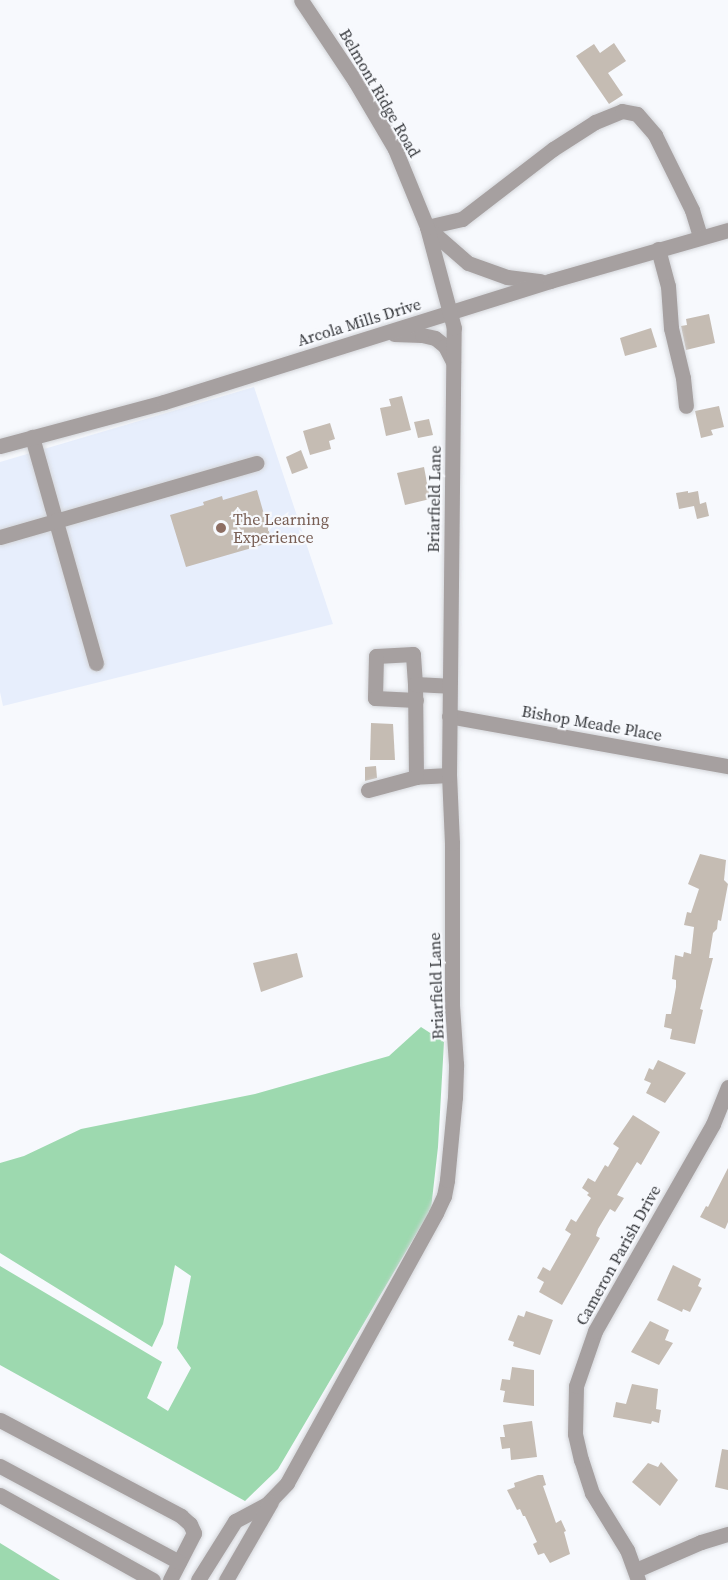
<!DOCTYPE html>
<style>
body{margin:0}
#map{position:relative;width:728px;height:1580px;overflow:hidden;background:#f7f9fd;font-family:"Source Serif 4",serif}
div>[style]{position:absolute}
.built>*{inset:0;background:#e7eefc}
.forest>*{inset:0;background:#9dd9af}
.building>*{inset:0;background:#c5bcb3}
.roads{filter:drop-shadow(0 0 2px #d4d6da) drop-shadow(0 0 2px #d4d6da)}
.minor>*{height:15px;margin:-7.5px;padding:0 7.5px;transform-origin:7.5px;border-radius:7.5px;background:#a6a0a0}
.dots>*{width:16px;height:16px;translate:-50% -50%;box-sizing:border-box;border:3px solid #f7f9fd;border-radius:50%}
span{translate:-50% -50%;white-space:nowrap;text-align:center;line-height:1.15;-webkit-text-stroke:4.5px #f7f9fd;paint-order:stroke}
.street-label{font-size:16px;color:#34363a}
.education-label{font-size:16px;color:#785e54}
.left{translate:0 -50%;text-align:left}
</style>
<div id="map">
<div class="built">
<i style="clip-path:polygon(254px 387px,333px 624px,3px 706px,0 692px,0 462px)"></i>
</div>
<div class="forest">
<i style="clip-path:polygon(421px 1027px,444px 1042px,438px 1147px,431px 1209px,278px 1469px,245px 1501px,0 1365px,0 1266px,162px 1362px,147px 1398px,168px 1411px,191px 1368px,177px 1348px,191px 1276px,175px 1265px,163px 1324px,152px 1347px,0 1253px,0 1163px,24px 1156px,81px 1129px,255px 1094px,389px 1056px)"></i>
<i style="clip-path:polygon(0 1543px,60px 1580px,0 1580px)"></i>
</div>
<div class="building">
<i style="clip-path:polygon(614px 43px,626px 61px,608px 73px,623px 95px,609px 104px,576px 56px,594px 44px,600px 53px)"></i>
<i style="clip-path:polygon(709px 314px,715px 343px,686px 350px,681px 326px,687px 325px,686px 319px)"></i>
<i style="clip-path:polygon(651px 328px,657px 347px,625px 356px,620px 338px)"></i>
<i style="clip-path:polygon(402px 396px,411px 430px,386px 436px,380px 408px,391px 406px,389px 399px)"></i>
<i style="clip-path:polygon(719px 406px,724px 427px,711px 430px,713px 435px,701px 438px,695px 411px)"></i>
<i style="clip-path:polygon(429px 419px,433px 435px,418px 438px,414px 422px)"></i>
<i style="clip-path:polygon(330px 423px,335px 439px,329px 441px,331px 449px,310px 455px,303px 431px)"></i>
<i style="clip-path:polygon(301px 450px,308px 468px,292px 474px,286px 457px)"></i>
<i style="clip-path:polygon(424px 467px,430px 499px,405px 505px,397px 473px)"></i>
<i style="clip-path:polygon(257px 490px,272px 542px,186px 567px,170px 515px,204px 505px,203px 502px,222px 496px,223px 500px)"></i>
<i style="clip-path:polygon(688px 491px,688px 493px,698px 491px,700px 504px,706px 502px,709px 516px,697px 519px,694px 506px,679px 509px,676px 493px)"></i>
<i style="clip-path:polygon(371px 723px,393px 724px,395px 760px,370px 760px)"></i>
<i style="clip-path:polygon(376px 766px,377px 778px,365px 781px,365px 767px)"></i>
<i style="clip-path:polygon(700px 854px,726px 860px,724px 880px,728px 884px,721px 921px,718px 920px,717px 929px,713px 933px,709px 958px,713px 958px,700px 1009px,703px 1010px,695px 1044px,670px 1039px,672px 1029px,664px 1027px,666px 1014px,671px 1014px,676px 987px,676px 980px,672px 979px,675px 955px,683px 957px,684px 952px,691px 954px,694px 927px,684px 925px,687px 912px,691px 913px,699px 889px,688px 884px)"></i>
<i style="clip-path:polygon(297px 953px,303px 977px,261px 992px,253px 963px)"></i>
<i style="clip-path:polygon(658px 1060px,686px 1073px,665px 1103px,646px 1093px,651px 1083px,644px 1080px,649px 1068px,653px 1070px)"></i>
<i style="clip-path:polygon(633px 1115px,660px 1132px,641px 1165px,637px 1162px,617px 1195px,624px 1198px,615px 1212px,610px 1209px,598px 1229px,596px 1236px,600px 1238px,562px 1305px,539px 1292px,544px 1282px,537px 1278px,543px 1267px,550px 1271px,571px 1234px,565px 1230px,571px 1219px,576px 1222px,591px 1198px,587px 1195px,589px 1193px,582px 1188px,588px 1178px,595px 1182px,605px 1165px,608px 1167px,619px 1148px,613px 1144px)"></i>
<i style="clip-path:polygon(728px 1168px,728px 1222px,725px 1229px,700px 1217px,706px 1206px,708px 1207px)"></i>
<i style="clip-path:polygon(673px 1265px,701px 1279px,698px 1286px,702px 1288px,690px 1312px,683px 1309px,682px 1312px,657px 1300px)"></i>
<i style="clip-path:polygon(526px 1311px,553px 1320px,540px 1355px,513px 1346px,514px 1342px,508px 1340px,518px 1315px,524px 1317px)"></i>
<i style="clip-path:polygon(650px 1321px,669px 1330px,665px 1340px,673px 1343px,659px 1365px,631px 1352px)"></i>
<i style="clip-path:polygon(512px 1367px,534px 1370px,534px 1406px,503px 1402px,505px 1391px,500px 1390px,502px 1379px,510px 1380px)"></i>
<i style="clip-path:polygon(632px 1384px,658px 1389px,656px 1409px,661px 1410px,659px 1423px,652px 1421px,651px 1424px,613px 1417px,616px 1402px,626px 1404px)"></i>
<i style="clip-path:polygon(532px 1421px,537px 1457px,511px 1460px,510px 1448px,502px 1449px,500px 1437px,505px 1437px,503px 1425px)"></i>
<i style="clip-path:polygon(722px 1449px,728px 1450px,728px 1490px,715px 1487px)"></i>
<i style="clip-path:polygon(661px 1462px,678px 1480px,660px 1506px,632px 1482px,648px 1463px,658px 1467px)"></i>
<i style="clip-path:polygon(538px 1475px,543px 1475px,546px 1485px,543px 1486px,556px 1523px,561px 1520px,566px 1531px,564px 1532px,570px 1554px,550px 1563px,544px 1553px,538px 1555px,533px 1544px,537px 1542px,525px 1516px,523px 1516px,520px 1509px,517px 1510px,507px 1490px,515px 1487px,514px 1483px)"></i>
</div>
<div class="roads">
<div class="minor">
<i style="left:427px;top:227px;width:36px;rotate:-13deg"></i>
<i style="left:462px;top:219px;width:115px;rotate:-37.6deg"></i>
<i style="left:553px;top:149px;width:50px;rotate:-32.7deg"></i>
<i style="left:595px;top:122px;width:29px;rotate:-22deg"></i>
<i style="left:622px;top:111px;width:15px;rotate:11deg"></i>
<i style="left:637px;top:114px;width:28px;rotate:49deg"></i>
<i style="left:655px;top:135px;width:84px;rotate:63.7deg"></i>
<i style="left:692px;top:210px;width:28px;rotate:73deg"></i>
<i style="left:430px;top:230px;width:50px;rotate:41deg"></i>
<i style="left:468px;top:263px;width:41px;rotate:19.7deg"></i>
<i style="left:507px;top:277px;width:34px;rotate:7deg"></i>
<i style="left:658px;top:249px;width:38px;rotate:75deg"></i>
<i style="left:668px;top:286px;width:42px;rotate:85.9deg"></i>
<i style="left:671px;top:328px;width:51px;rotate:76.5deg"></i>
<i style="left:683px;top:378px;width:28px;rotate:84deg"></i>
<i style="left:394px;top:334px;width:28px;rotate:2deg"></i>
<i style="left:422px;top:335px;width:13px;rotate:13deg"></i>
<i style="left:435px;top:338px;width:13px;rotate:39deg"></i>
<i style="left:445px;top:346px;width:18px;rotate:63deg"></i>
<i style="left:32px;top:437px;width:235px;rotate:74.2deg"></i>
<i style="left:0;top:446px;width:170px;rotate:-15deg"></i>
<i style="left:164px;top:402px;width:405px;rotate:-17.4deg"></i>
<i style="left:550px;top:281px;width:185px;rotate:-16deg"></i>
<i style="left:0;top:537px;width:267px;rotate:-16.1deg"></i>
<i style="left:415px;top:684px;width:30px;rotate:-94deg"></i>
<i style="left:413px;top:654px;width:37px;rotate:177deg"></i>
<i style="left:376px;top:656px;width:42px;rotate:91.4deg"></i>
<i style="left:375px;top:698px;width:41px;rotate:2.8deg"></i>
<i style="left:449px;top:716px;width:283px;rotate:10.2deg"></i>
<i style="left:449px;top:775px;width:33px;rotate:177deg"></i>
<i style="left:416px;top:777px;width:93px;rotate:-90.6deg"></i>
<i style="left:415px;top:684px;width:34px;rotate:3deg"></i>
<i style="left:368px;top:790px;width:50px;rotate:-15.2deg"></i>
<i style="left:0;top:1420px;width:205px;rotate:27.9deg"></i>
<i style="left:181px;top:1516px;width:12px;rotate:42deg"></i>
<i style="left:190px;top:1524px;width:10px;rotate:66deg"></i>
<i style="left:194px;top:1533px;width:53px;rotate:117.1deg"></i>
<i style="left:0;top:1466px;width:203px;rotate:28.2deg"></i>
<i style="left:0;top:1495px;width:175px;rotate:29.1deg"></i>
<i style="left:636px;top:1570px;width:71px;rotate:-23.3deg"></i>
<i style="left:701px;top:1542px;width:28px;rotate:-17deg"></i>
<i style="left:198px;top:1580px;width:70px;rotate:-57.9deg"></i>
<i style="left:235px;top:1521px;width:36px;rotate:-28deg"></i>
<i style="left:267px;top:1504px;width:29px;rotate:-46deg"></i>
<i style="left:287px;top:1483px;width:308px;rotate:-61.1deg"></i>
<i style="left:436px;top:1213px;width:19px;rotate:-65deg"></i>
<i style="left:444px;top:1196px;width:16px;rotate:-79deg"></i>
<i style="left:447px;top:1180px;width:83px;rotate:-84.5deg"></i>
<i style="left:455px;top:1097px;width:33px;rotate:-88deg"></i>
<i style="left:456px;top:1064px;width:58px;rotate:-93.9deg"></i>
<i style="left:452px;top:1006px;width:163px;rotate:-90deg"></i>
<i style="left:452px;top:843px;width:68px;rotate:-92.5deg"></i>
<i style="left:449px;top:775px;width:447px;rotate:-89.4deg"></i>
<i style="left:454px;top:328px;width:105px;rotate:-105deg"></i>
<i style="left:427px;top:227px;width:84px;rotate:-112.3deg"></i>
<i style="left:395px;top:149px;width:79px;rotate:-120.5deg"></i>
<i style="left:355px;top:81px;width:97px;rotate:-123.7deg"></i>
<i style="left:226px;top:1580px;width:90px;rotate:-60deg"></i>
<i style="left:638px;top:1580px;width:32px;rotate:-110deg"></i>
<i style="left:627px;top:1550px;width:67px;rotate:-121.6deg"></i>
<i style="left:592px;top:1493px;width:35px;rotate:-108deg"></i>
<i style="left:581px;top:1460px;width:27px;rotate:-103deg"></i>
<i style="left:575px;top:1434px;width:48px;rotate:-88.8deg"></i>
<i style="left:576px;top:1386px;width:58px;rotate:-70.9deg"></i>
<i style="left:595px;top:1331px;width:238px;rotate:-60.3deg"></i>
<i style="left:713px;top:1124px;width:40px;rotate:-68deg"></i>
</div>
</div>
<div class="dots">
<i style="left:221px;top:528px;background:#8d6e63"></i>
</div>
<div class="street-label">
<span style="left:380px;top:93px;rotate:60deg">Belmont Ridge Road</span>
<span style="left:359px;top:322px;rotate:-17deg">Arcola Mills Drive</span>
<span style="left:434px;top:499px;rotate:-89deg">Briarfield Lane</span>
<span style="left:592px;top:723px;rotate:10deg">Bishop Meade Place</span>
<span style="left:436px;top:986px;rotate:-92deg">Briarfield Lane</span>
<span style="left:618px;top:1255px;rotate:-61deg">Cameron Parish Drive</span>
</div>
<div class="education-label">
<span class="left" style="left:233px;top:528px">The Learning<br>Experience</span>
</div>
</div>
